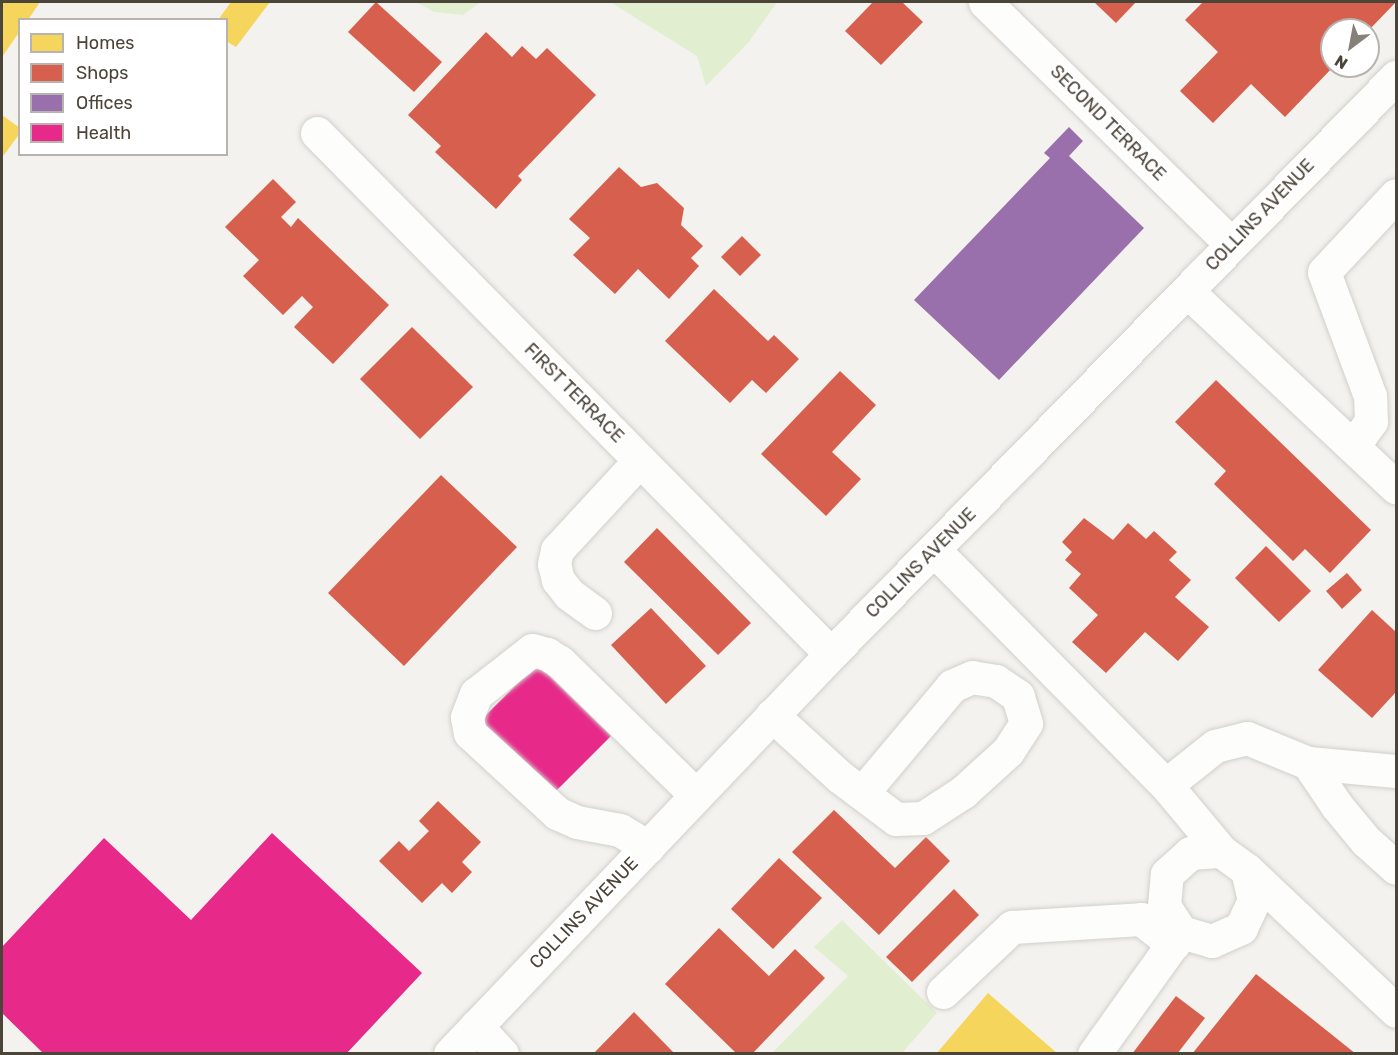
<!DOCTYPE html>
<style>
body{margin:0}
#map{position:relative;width:1398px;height:1055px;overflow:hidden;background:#f4f2ee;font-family:Rubik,sans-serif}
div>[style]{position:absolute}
.green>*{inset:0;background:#e1eecf}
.homes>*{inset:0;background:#f6d55c}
.shops>*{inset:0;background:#d6604d}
.offices>*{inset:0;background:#9970ab}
.health>*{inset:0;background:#e7298a}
.roads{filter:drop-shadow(0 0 2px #d2d0cb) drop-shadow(0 0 2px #d2d0cb)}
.minor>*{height:33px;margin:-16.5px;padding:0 16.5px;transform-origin:16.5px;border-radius:16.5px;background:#fdfdfc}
span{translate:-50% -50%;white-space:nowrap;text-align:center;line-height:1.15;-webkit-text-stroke:6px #fff;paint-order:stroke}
.street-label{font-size:18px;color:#4b4439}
.frame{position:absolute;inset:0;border:3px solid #4b4439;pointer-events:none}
.legend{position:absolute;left:18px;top:18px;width:210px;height:138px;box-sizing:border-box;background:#fff;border:2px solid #b7b4b0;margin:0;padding:8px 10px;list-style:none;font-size:18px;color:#4b4439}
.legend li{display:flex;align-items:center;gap:12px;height:30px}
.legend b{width:30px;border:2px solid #b7b4b0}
.north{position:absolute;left:1320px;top:18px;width:60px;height:60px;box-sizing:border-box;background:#fff;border:2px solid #b7b4b0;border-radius:50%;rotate:212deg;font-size:16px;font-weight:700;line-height:24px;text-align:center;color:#4b4439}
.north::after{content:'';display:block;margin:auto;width:21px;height:27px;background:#868178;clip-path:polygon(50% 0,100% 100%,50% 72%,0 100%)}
</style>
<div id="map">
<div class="green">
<i style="clip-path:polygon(416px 2px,481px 2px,463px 15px,434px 12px)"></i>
<i style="clip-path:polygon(610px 2px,777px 2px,748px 43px,706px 86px,697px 56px)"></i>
<i style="clip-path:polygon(842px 920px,937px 1013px,902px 1053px,772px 1053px,848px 976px,814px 947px)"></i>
</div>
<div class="homes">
<i style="clip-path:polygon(2px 2px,40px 2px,28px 20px,20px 20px,20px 31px,2px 57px)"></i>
<i style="clip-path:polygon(231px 2px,270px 2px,236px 47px,226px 41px,226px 20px,218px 20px)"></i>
<i style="clip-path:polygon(2px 115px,20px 128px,20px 133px,4px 155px,2px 154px)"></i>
<i style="clip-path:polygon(988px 993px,1058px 1054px,936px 1054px)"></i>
</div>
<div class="shops">
<i style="clip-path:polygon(376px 2px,442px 62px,414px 92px,348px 32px)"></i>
<i style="clip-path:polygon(873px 2px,902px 2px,923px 22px,881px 65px,845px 31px)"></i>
<i style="clip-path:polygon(1094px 2px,1136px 2px,1116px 23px)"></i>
<i style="clip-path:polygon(1203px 2px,1396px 2px,1369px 30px,1332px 30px,1334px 66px,1285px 117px,1251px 84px,1213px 123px,1180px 91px,1218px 52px,1185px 20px)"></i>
<i style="clip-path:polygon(486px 32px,512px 57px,522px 46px,536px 59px,547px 48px,596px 95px,518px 176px,522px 180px,496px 209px,435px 152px,441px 146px,408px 115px)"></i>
<i style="clip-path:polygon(619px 167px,641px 187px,657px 183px,684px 208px,681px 225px,703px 246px,691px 258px,699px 266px,669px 299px,638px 269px,615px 294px,573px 255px,590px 238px,569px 219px)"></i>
<i style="clip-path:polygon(273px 179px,296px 202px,281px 217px,291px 227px,298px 218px,389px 305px,333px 364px,294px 327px,313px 307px,302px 296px,283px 315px,243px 276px,259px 260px,225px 227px)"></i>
<i style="clip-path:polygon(742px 236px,761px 255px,740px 276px,721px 257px)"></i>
<i style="clip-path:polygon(714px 289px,768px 341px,774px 335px,799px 359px,766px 393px,752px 380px,730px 403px,665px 341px)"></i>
<i style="clip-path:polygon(412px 327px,473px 387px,420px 439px,360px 379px)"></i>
<i style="clip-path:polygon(840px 371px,876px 405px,832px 452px,861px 479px,826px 516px,761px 454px)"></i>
<i style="clip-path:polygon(1216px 380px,1371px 530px,1330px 573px,1305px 549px,1293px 561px,1214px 484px,1226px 471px,1175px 422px)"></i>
<i style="clip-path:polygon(441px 475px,517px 547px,404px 666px,328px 593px)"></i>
<i style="clip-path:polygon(1084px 518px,1113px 540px,1128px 523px,1146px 539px,1154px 531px,1177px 552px,1169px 560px,1191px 580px,1175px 597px,1209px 627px,1178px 661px,1145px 632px,1106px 673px,1072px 642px,1098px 615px,1069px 588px,1081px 574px,1065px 560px,1072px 552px,1062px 542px)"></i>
<i style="clip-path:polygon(657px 528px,751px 623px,718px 655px,624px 562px)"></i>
<i style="clip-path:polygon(1266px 546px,1311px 591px,1279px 622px,1235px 578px)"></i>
<i style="clip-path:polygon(1347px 573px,1362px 590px,1342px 609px,1326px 591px)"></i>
<i style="clip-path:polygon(651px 608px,706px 666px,666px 704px,611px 645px)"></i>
<i style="clip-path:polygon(1372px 610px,1396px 632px,1396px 692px,1372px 718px,1318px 670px)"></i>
<i style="clip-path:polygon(438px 801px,481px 842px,462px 862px,472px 872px,452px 893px,442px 883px,422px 903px,379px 861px,399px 841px,409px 851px,429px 831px,419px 821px)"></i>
<i style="clip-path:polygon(834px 810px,895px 868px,926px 837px,950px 861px,879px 935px,792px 852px)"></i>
<i style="clip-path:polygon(779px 858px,822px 898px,773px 949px,731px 909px)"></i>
<i style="clip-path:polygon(954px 889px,979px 915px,912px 982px,886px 957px)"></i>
<i style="clip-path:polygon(719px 928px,769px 976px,795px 949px,825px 978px,752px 1054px,737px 1054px,665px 984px)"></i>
<i style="clip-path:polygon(1256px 974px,1356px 1054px,1192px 1054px)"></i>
<i style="clip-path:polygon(1176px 996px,1205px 1018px,1177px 1054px,1132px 1054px)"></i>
<i style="clip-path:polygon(634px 1012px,675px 1054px,593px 1054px)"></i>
</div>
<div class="offices">
<i style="clip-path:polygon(1069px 127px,1083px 141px,1069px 156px,1144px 228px,999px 380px,914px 300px,1050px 158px,1044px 153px)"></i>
</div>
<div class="health">
<i style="clip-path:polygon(537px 664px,611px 736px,551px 796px,477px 724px)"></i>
<i style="clip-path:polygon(272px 833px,422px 973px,346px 1054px,44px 1054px,2px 1013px,2px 947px,104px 838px,191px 920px)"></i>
</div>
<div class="roads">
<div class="minor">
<i style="left:985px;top:2px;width:345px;rotate:44.5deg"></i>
<i style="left:317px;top:133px;width:732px;rotate:45.39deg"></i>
<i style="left:1187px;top:291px;width:287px;rotate:43.2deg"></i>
<i style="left:1353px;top:446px;width:31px;rotate:-54deg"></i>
<i style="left:1371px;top:421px;width:25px;rotate:-92deg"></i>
<i style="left:1370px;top:396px;width:132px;rotate:-110.4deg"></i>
<i style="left:1324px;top:272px;width:105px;rotate:-46.9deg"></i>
<i style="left:934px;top:550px;width:330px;rotate:45.4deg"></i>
<i style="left:1166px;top:785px;width:86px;rotate:50.2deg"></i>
<i style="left:595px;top:613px;width:32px;rotate:-144deg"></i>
<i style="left:569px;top:594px;width:18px;rotate:-128deg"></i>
<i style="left:558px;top:580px;width:16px;rotate:-104deg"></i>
<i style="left:554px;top:564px;width:14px;rotate:-78deg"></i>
<i style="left:557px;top:550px;width:122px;rotate:-47.3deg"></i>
<i style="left:772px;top:715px;width:92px;rotate:42.4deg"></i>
<i style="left:840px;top:777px;width:70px;rotate:36.9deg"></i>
<i style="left:896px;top:819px;width:27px;rotate:-2deg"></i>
<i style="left:923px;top:818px;width:48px;rotate:-33deg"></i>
<i style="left:963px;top:792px;width:61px;rotate:-42.3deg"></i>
<i style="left:1008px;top:751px;width:33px;rotate:-57deg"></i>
<i style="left:1026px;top:723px;width:28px;rotate:-107deg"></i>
<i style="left:1018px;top:696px;width:27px;rotate:-146deg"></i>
<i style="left:996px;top:681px;width:24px;rotate:-171deg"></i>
<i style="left:972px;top:677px;width:22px;rotate:156deg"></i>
<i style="left:952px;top:686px;width:138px;rotate:130deg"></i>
<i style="left:1308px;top:763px;width:52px;rotate:56deg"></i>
<i style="left:1337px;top:806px;width:45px;rotate:50.4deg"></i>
<i style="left:1366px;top:841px;width:40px;rotate:42deg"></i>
<i style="left:1166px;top:785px;width:63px;rotate:-38.5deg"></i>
<i style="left:1215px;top:746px;width:33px;rotate:-14deg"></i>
<i style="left:1247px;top:738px;width:66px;rotate:22.3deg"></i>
<i style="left:1308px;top:763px;width:88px;rotate:5.2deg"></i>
<i style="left:648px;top:847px;width:33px;rotate:-149deg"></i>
<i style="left:620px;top:830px;width:44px;rotate:-169.5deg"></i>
<i style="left:577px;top:822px;width:22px;rotate:-156deg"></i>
<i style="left:557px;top:813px;width:118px;rotate:-137.4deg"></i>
<i style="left:470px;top:733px;width:16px;rotate:-101deg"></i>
<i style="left:467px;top:717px;width:25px;rotate:-69deg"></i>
<i style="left:476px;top:694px;width:71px;rotate:-38.2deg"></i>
<i style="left:532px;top:650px;width:16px;rotate:15deg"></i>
<i style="left:547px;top:654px;width:15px;rotate:32deg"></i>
<i style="left:560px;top:662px;width:190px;rotate:44.4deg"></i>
<i style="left:1221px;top:851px;width:32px;rotate:36deg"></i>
<i style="left:1247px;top:870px;width:31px;rotate:77deg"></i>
<i style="left:1254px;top:900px;width:31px;rotate:115deg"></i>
<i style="left:1241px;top:928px;width:32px;rotate:156deg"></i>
<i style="left:1212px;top:941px;width:32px;rotate:-164deg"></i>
<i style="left:1181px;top:932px;width:31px;rotate:-123deg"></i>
<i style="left:1164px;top:906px;width:32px;rotate:-85deg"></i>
<i style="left:1167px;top:874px;width:31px;rotate:-42deg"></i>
<i style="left:1190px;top:853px;width:31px;rotate:-4deg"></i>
<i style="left:1247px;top:870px;width:205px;rotate:43.4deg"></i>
<i style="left:943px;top:992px;width:95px;rotate:-43.3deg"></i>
<i style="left:1012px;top:927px;width:129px;rotate:-3.5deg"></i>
<i style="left:1141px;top:919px;width:41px;rotate:38deg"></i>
<i style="left:476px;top:1026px;width:38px;rotate:47deg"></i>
<i style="left:450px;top:1054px;width:552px;rotate:-46.39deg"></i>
<i style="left:831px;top:654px;width:808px;rotate:-45.6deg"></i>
<i style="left:1094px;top:1054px;width:150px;rotate:-54.5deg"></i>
</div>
</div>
<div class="street-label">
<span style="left:1108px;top:123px;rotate:45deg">SECOND TERRACE</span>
<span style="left:1260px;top:215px;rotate:-46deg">COLLINS AVENUE</span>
<span style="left:574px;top:393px;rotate:45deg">FIRST TERRACE</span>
<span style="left:921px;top:563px;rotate:-45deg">COLLINS AVENUE</span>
<span style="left:584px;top:913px;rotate:-46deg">COLLINS AVENUE</span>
</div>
<div class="frame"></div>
<ul class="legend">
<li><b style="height:16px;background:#f6d55c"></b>Homes</li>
<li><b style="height:16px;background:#d6604d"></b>Shops</li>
<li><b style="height:16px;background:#9970ab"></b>Offices</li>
<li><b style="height:16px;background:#e7298a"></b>Health</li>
</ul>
<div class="north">N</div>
</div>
